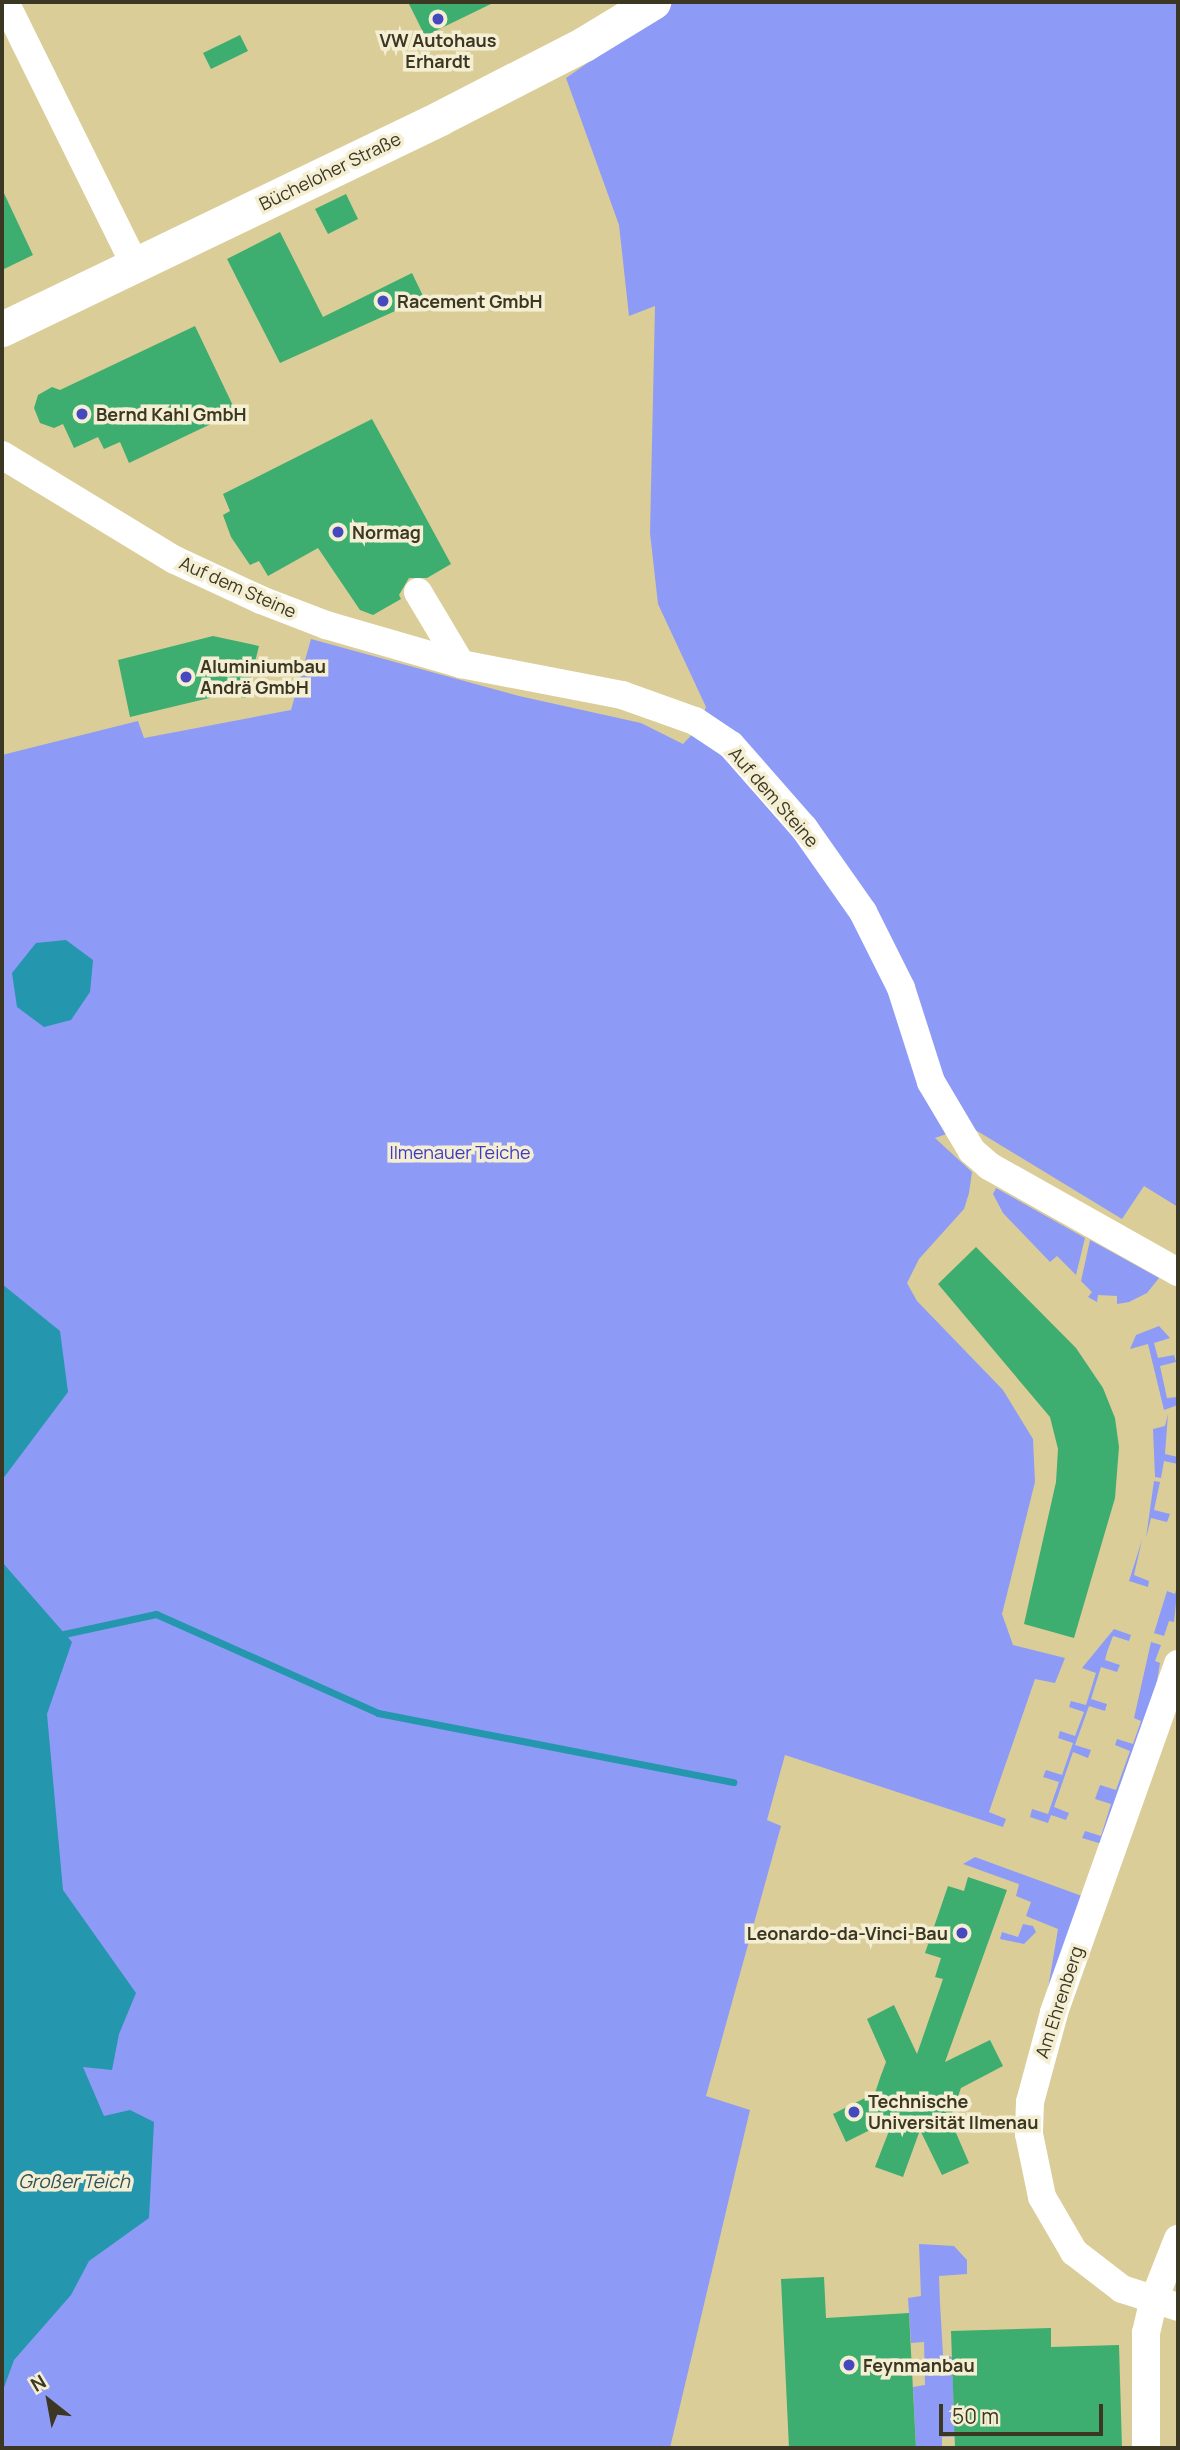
<!DOCTYPE html>
<meta charset="utf-8">
<style>
body{margin:0}
#map{position:relative;width:1180px;height:2450px;overflow:hidden;background:#dacd98;font-family:Manrope,sans-serif}
div>[style]{position:absolute}
.green>*{inset:0;background:#8d9bf7}
.water>*{inset:0;background:#2496ae}
.stream>*{height:7px;margin:-3.5px;padding:0 3.5px;transform-origin:3.5px;border-radius:3.5px;background:#2496ae}
.building>*{inset:0;background:#3dad70}
.minor>*{height:28px;margin:-14px;padding:0 14px;transform-origin:14px;border-radius:14px;background:#fff}
.major>*{height:35px;margin:-17.5px;padding:0 17.5px;transform-origin:17.5px;border-radius:17.5px;background:#fff}
.dots>*{width:19px;height:19px;translate:-50% -50%;box-sizing:border-box;border:4px solid #f4eed3;border-radius:50%}
span{translate:-50% -50%;white-space:nowrap;text-align:center;line-height:1.15;-webkit-text-stroke:7px #f4eed3;paint-order:stroke}
.poi-label{font-size:18px;color:#3c3722;font-weight:700}
.left{translate:0 -50%;text-align:left}
.right{translate:-100% -50%;text-align:right}
.street-label{font-size:18px;color:#3c3722}
.park-label{font-size:18px;color:#3f3bc0}
.water-label{font-size:19px;color:#31515a;font-style:italic}
.frame{position:absolute;inset:0;border:4px solid #3c3722;pointer-events:none}
.north{position:absolute;left:14px;top:2366px;width:70px;height:70px;-webkit-text-stroke:5px #f4eed3;paint-order:stroke;rotate:329deg;font-size:19px;font-weight:700;line-height:28px;text-align:center;color:#3c3722}
.north::after{content:'';display:block;margin:auto;width:24px;height:32px;background:#3c3722;clip-path:polygon(50% 0,100% 100%,50% 72%,0 100%)}
.scale{position:absolute;left:939px;top:2404px;width:164px;height:32px;box-sizing:border-box;border:4px solid #3c3722;border-top:0;padding-left:9px;font-size:21px;line-height:24px;white-space:nowrap;color:#3c3722;-webkit-text-stroke:5px #f4eed3;paint-order:stroke}
</style>
<div id="map">
<div class="green">
<i style="clip-path:polygon(675px 2px,1178px 2px,1178px 1207px,1144px 1186px,1122px 1219px,969px 1126px,935px 1138px,972px 1172px,969px 1193px,964px 1209px,919px 1259px,907px 1283px,917px 1301px,1003px 1390px,1033px 1439px,1035px 1482px,1002px 1614px,1013px 1645px,1065px 1658px,1055px 1683px,1035px 1679px,989px 1812px,1006px 1819px,1003px 1827px,785px 1755px,767px 1820px,781px 1826px,706px 2096px,750px 2110px,670px 2448px,2px 2448px,2px 755px,138px 721px,144px 738px,291px 710px,311px 639px,519px 696px,641px 723px,683px 744px,698px 728px,706px 707px,658px 604px,650px 533px,655px 306px,629px 316px,619px 225px,566px 78px)"></i>
<i style="clip-path:polygon(996px 1188px,1085px 1238px,1076px 1275px,1057px 1256px,1050px 1262px,1003px 1213px,993px 1194px)"></i>
<i style="clip-path:polygon(1090px 1240px,1159px 1278px,1147px 1293px,1129px 1302px,1117px 1304px,1117px 1296px,1098px 1295px,1097px 1302px,1088px 1297px,1092px 1292px,1081px 1281px)"></i>
<i style="clip-path:polygon(1159px 1326px,1170px 1338px,1154px 1343px,1158px 1358px,1174px 1355px,1176px 1362px,1160px 1366px,1167px 1398px,1178px 1397px,1178px 1405px,1164px 1410px,1148px 1344px,1130px 1349px,1136px 1335px)"></i>
<i style="clip-path:polygon(1168px 1414px,1165px 1454px,1178px 1457px,1178px 1464px,1164px 1461px,1161px 1478px,1155px 1477px,1153px 1429px,1165px 1426px)"></i>
<i style="clip-path:polygon(1154px 1481px,1160px 1482px,1154px 1510px,1170px 1514px,1167px 1522px,1151px 1518px,1146px 1538px)"></i>
<i style="clip-path:polygon(1142px 1540px,1134px 1575px,1149px 1581px,1148px 1587px,1129px 1581px)"></i>
<i style="clip-path:polygon(1178px 1583px,1174px 1622px,1169px 1621px,1164px 1636px,1154px 1633px,1167px 1591px,1175px 1594px)"></i>
<i style="clip-path:polygon(1114px 1629px,1131px 1635px,1129px 1641px,1113px 1636px,1107px 1652px,1105px 1660px,1120px 1665px,1117px 1672px,1101px 1667px,1091px 1699px,1107px 1704px,1105px 1711px,1089px 1706px,1075px 1745px,1091px 1750px,1088px 1758px,1073px 1752px,1054px 1807px,1069px 1813px,1066px 1820px,1051px 1815px,1048px 1823px,1030px 1817px,1032px 1809px,1048px 1814px,1059px 1782px,1043px 1777px,1046px 1770px,1062px 1775px,1073px 1743px,1058px 1738px,1060px 1731px,1075px 1736px,1084px 1712px,1069px 1707px,1071px 1701px,1086px 1705px,1096px 1673px,1082px 1668px)"></i>
<i style="clip-path:polygon(1151px 1642px,1161px 1645px,1155px 1661px,1160px 1663px,1151px 1718px,1102px 1844px,1082px 1838px,1085px 1831px,1101px 1836px,1111px 1804px,1095px 1799px,1100px 1785px,1116px 1790px,1130px 1751px,1115px 1745px,1117px 1739px,1133px 1744px,1141px 1721px,1134px 1718px)"></i>
<i style="clip-path:polygon(975px 1857px,1082px 1896px,1047px 1995px,1058px 1929px,1026px 1916px,1031px 1902px,1016px 1896px,1019px 1884px,963px 1864px)"></i>
<i style="clip-path:polygon(1023px 1924px,1033px 1926px,1036px 1932px,1024px 1944px,1000px 1939px,1002px 1932px,1018px 1937px)"></i>
<i style="clip-path:polygon(919px 2244px,954px 2246px,967px 2260px,967px 2274px,939px 2276px,940px 2303px,943px 2355px,952px 2357px,954px 2416px,975px 2436px,942px 2437px,942px 2448px,916px 2448px,913px 2387px,925px 2385px,924px 2342px,911px 2343px,908px 2298px,921px 2296px)"></i>
</div>
<div class="water">
<i style="clip-path:polygon(66px 940px,93px 960px,90px 992px,71px 1020px,44px 1027px,17px 1007px,12px 973px,36px 943px)"></i>
<i style="clip-path:polygon(2px 1284px,60px 1331px,68px 1392px,2px 1480px)"></i>
<i style="clip-path:polygon(2px 1562px,72px 1642px,47px 1714px,63px 1890px,136px 1993px,119px 2034px,112px 2070px,83px 2067px,104px 2116px,130px 2110px,154px 2122px,149px 2218px,89px 2261px,71px 2295px,14px 2360px,2px 2393px)"></i>
</div>
<div class="stream">
<i style="left:64px;top:1634px;width:94px;rotate:-12.3deg"></i>
<i style="left:156px;top:1614px;width:243px;rotate:24deg"></i>
<i style="left:378px;top:1713px;width:362px;rotate:11deg"></i>
</div>
<div class="building">
<i style="clip-path:polygon(408px 2px,495px 2px,425px 36px)"></i>
<i style="clip-path:polygon(240px 35px,248px 51px,211px 69px,203px 53px)"></i>
<i style="clip-path:polygon(2px 189px,33px 255px,2px 270px)"></i>
<i style="clip-path:polygon(346px 194px,358px 219px,328px 234px,315px 209px)"></i>
<i style="clip-path:polygon(280px 232px,323px 317px,412px 273px,424px 298px,280px 363px,227px 259px)"></i>
<i style="clip-path:polygon(195px 326px,236px 412px,129px 463px,120px 442px,104px 449px,98px 437px,74px 448px,63px 424px,54px 428px,40px 423px,34px 408px,38px 395px,52px 387px,60px 390px)"></i>
<i style="clip-path:polygon(372px 419px,451px 564px,427px 578px,409px 578px,399px 595px,401px 599px,373px 615px,360px 610px,318px 548px,268px 576px,259px 561px,250px 565px,231px 537px,223px 515px,230px 511px,223px 494px)"></i>
<i style="clip-path:polygon(213px 636px,259px 646px,246px 698px,226px 694px,130px 717px,118px 660px)"></i>
<i style="clip-path:polygon(976px 1247px,1076px 1348px,1103px 1388px,1115px 1418px,1119px 1447px,1115px 1498px,1074px 1638px,1024px 1624px,1056px 1482px,1058px 1449px,1050px 1417px,938px 1284px)"></i>
<i style="clip-path:polygon(968px 1877px,1007px 1890px,945px 2062px,990px 2040px,1003px 2066px,961px 2088px,950px 2119px,969px 2163px,942px 2175px,920px 2130px,903px 2177px,875px 2167px,894px 2118px,846px 2142px,833px 2114px,875px 2093px,880px 2078px,886px 2062px,867px 2019px,894px 2005px,917px 2054px,943px 1979px,935px 1977px,941px 1958px,925px 1953px,948px 1886px,964px 1891px)"></i>
<i style="clip-path:polygon(824px 2277px,826px 2318px,909px 2313px,916px 2448px,789px 2448px,781px 2279px)"></i>
<i style="clip-path:polygon(1051px 2328px,1051px 2347px,1119px 2345px,1122px 2448px,955px 2448px,951px 2331px)"></i>
</div>
<div class="minor">
<i style="left:5px;top:2px;width:293px;rotate:63.7deg"></i>
<i style="left:2px;top:455px;width:202px;rotate:31.3deg"></i>
<i style="left:175px;top:560px;width:95px;rotate:24.9deg"></i>
<i style="left:261px;top:600px;width:70px;rotate:21deg"></i>
<i style="left:326px;top:625px;width:141px;rotate:16.1deg"></i>
<i style="left:461px;top:664px;width:164px;rotate:10.9deg"></i>
<i style="left:622px;top:695px;width:77px;rotate:19.6deg"></i>
<i style="left:695px;top:721px;width:43px;rotate:33.7deg"></i>
<i style="left:731px;top:745px;width:111px;rotate:48.7deg"></i>
<i style="left:804px;top:828px;width:103px;rotate:54.9deg"></i>
<i style="left:863px;top:912px;width:85px;rotate:63.4deg"></i>
<i style="left:901px;top:988px;width:99px;rotate:72.3deg"></i>
<i style="left:931px;top:1082px;width:80px;rotate:59.3deg"></i>
<i style="left:972px;top:1151px;width:23px;rotate:41deg"></i>
<i style="left:989px;top:1166px;width:217px;rotate:29.3deg"></i>
<i style="left:418px;top:592px;width:84px;rotate:59.2deg"></i>
<i style="left:1178px;top:1664px;width:370px;rotate:109.6deg"></i>
<i style="left:1054px;top:2013px;width:92px;rotate:105.1deg"></i>
<i style="left:1030px;top:2102px;width:32px;rotate:92deg"></i>
<i style="left:1029px;top:2134px;width:64px;rotate:78.3deg"></i>
<i style="left:1042px;top:2197px;width:64px;rotate:59.8deg"></i>
<i style="left:1074px;top:2252px;width:61px;rotate:37.6deg"></i>
<i style="left:1122px;top:2289px;width:59px;rotate:17.8deg"></i>
<i style="left:1146px;top:2448px;width:115px;rotate:-90deg"></i>
<i style="left:1146px;top:2333px;width:32px;rotate:-77deg"></i>
<i style="left:1153px;top:2302px;width:68px;rotate:-68.4deg"></i>
</div>
<div class="major">
<i style="left:2px;top:329px;width:486px;rotate:-25.7deg"></i>
<i style="left:440px;top:118px;width:162px;rotate:-27.2deg"></i>
<i style="left:584px;top:44px;width:81px;rotate:-31.3deg"></i>
</div>
<div class="dots">
<i style="left:438px;top:19px;background:#4649be"></i>
<i style="left:383px;top:301px;background:#4649be"></i>
<i style="left:82px;top:414px;background:#4649be"></i>
<i style="left:338px;top:532px;background:#4649be"></i>
<i style="left:186px;top:677px;background:#4649be"></i>
<i style="left:962px;top:1933px;background:#4649be"></i>
<i style="left:854px;top:2112px;background:#4649be"></i>
<i style="left:849px;top:2365px;background:#4649be"></i>
</div>
<div class="poi-label">
<span style="left:438px;top:51px">VW Autohaus<br>Erhardt</span>
<span class="left" style="left:397px;top:301px">Racement GmbH</span>
<span class="left" style="left:96px;top:414px">Bernd Kahl GmbH</span>
<span class="left" style="left:352px;top:532px">Normag</span>
<span class="left" style="left:200px;top:677px">Aluminiumbau<br>Andrä GmbH</span>
<span class="right" style="left:948px;top:1933px">Leonardo-da-Vinci-Bau</span>
<span class="left" style="left:868px;top:2112px">Technische<br>Universität Ilmenau</span>
<span class="left" style="left:863px;top:2365px">Feynmanbau</span>
</div>
<div class="street-label">
<span style="left:330px;top:171px;rotate:-26deg">Bücheloher Straße</span>
<span style="left:238px;top:587px;rotate:24deg">Auf dem Steine</span>
<span style="left:774px;top:797px;rotate:49deg">Auf dem Steine</span>
<span style="left:1059px;top:2002px;rotate:-72deg">Am Ehrenberg</span>
</div>
<div class="park-label">
<span style="left:460px;top:1152px">Ilmenauer Teiche</span>
</div>
<div class="water-label">
<span style="left:74px;top:2182px">Großer Teich</span>
</div>
<div class="frame"></div>
<div class="north">N</div>
<div class="scale">50 m</div>
</div>
